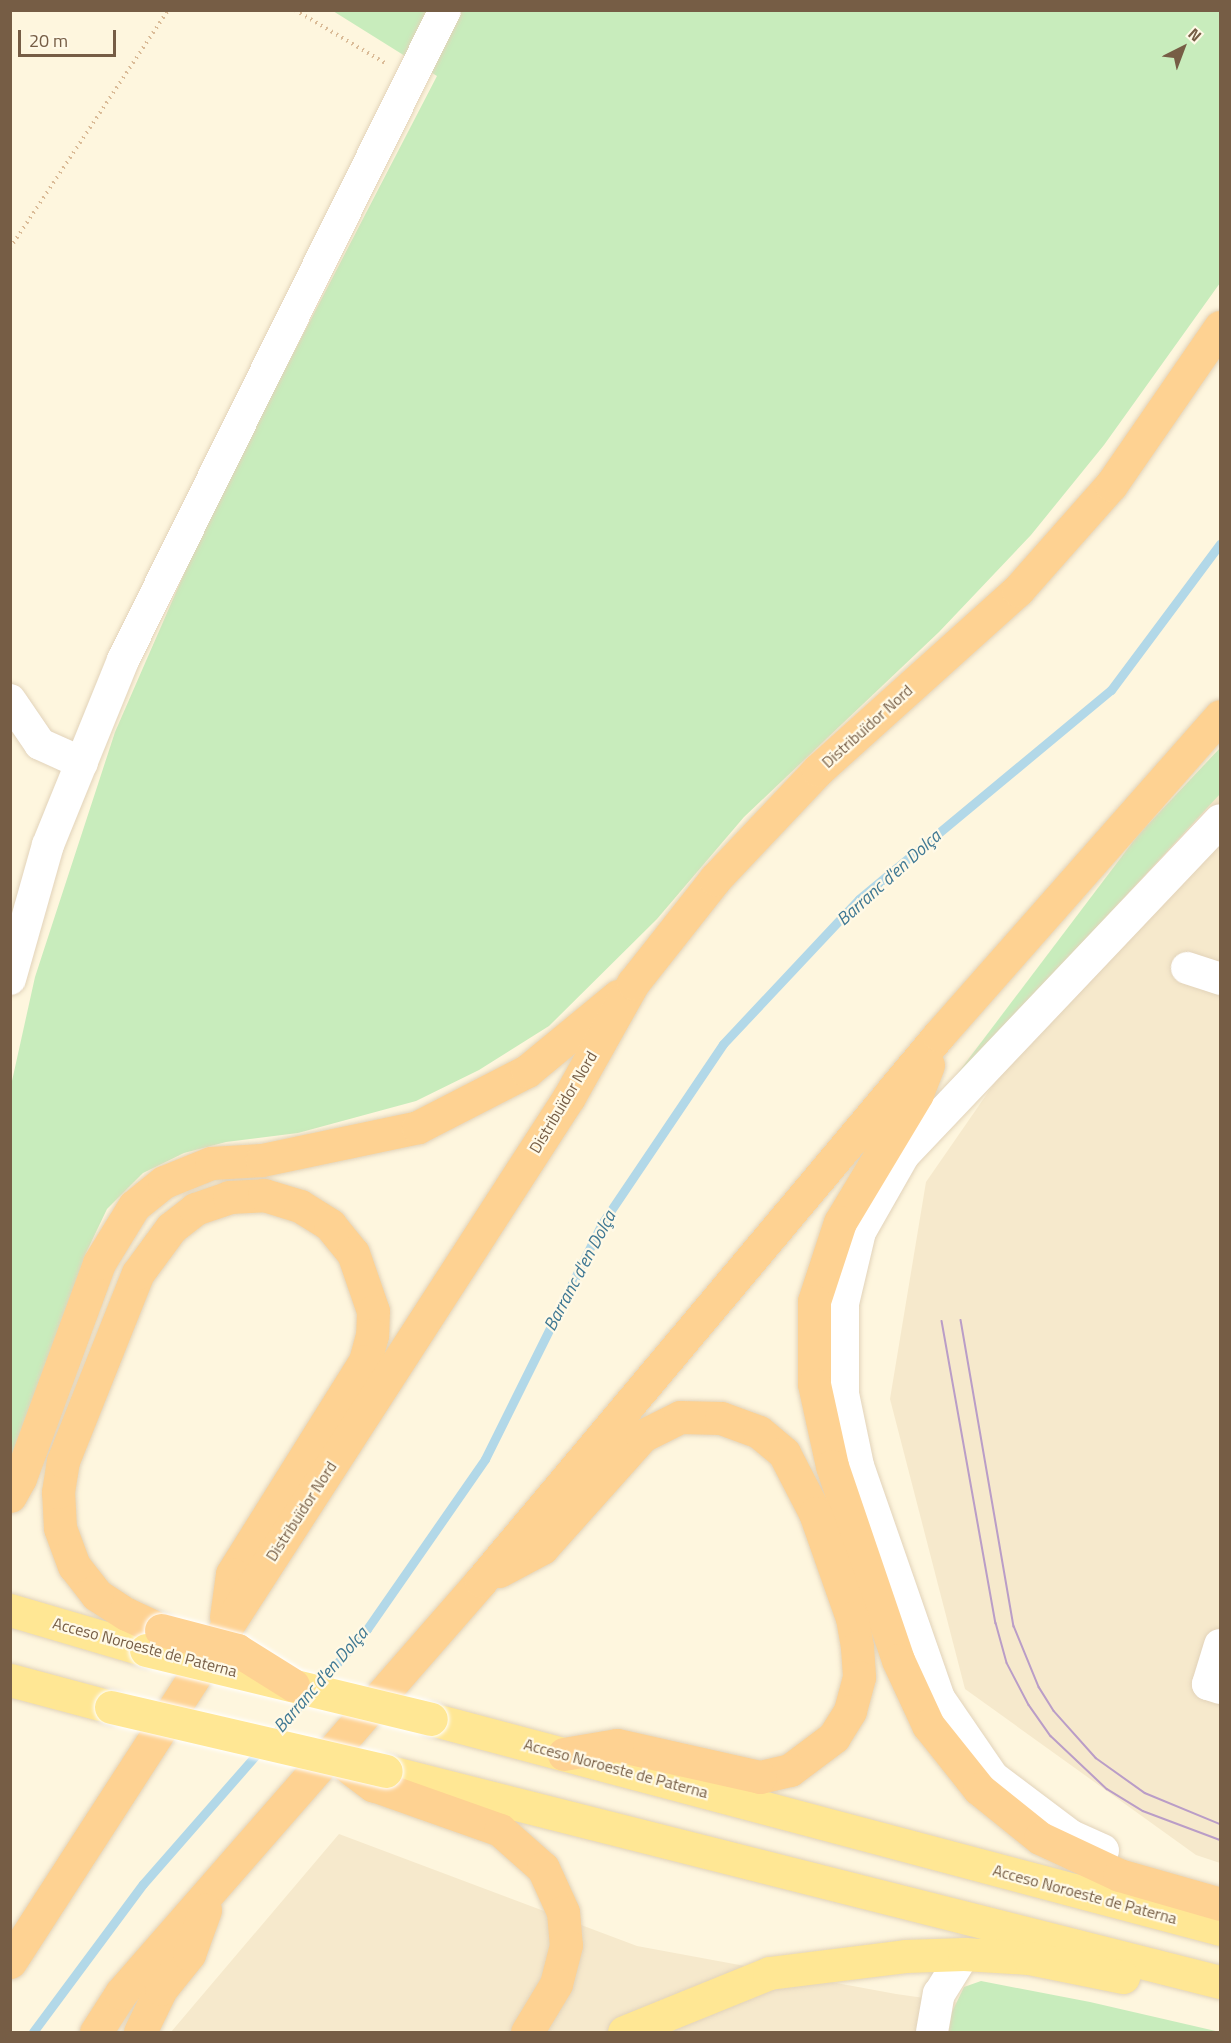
<!DOCTYPE html>
<meta charset="utf-8">
<style>
body{margin:0}
#map{position:relative;width:1231px;height:2043px;overflow:hidden;background:#fef6de;font-family:"Titillium Web",sans-serif}
div>[style]{position:absolute}
.residential>*{inset:0;background:#f6e9cc}
.green>*{inset:0;background:#c8ecbc}
.stream>*{height:9px;margin:-4.5px;padding:0 4.5px;transform-origin:4.5px;border-radius:4.5px;background:#b2d8e8}
.path>*{height:4px;margin-top:-2px;transform-origin:0;background:repeating-linear-gradient(90deg,#dabb97 0 1.5px,transparent 0 6px)}
.roads{filter:drop-shadow(0 0 2px #e2d3ba) drop-shadow(0 0 2px #e2d3ba)}
.minor>*{height:32px;margin:-16px;padding:0 16px;transform-origin:16px;border-radius:16px;background:#fff}
.tertiary>*{height:33px;margin:-16.5px;padding:0 16.5px;transform-origin:16.5px;border-radius:16.5px;background:#fff}
.primary>*{height:33px;margin:-16.5px;padding:0 16.5px;transform-origin:16.5px;border-radius:16.5px;background:#ffe794}
.trunk>*{height:33px;margin:-16.5px;padding:0 16.5px;transform-origin:16.5px;border-radius:16.5px;background:#fed292}
.tram>*{height:1.5px;margin:-0.75px;padding:0 0.75px;transform-origin:0.75px;border-radius:0.75px;background:#ba9dc7}
.bridges{filter:drop-shadow(0 0 2px #fff) drop-shadow(0 0 2px #fff)}
.primary-bridge>*{height:33px;margin:-16.5px;padding:0 16.5px;transform-origin:16.5px;border-radius:16.5px;background:#ffe794}
.trunk-bridge>*{height:33px;margin:-16.5px;padding:0 16.5px;transform-origin:16.5px;border-radius:16.5px;background:#fed292}
span{translate:-50% -50%;white-space:nowrap;text-align:center;line-height:1.15;-webkit-text-stroke:4.5px #fff9e6;paint-order:stroke}
.street-label{font-size:16px;color:#765d45}
.water-label{font-size:18px;color:#3f7893;font-style:italic}
.frame{position:absolute;inset:0;border:12px solid #765d45;pointer-events:none}
.north{position:absolute;left:1153px;top:18px;width:60px;height:60px;-webkit-text-stroke:4px #fff9e6;paint-order:stroke;rotate:42deg;font-size:16px;font-weight:700;line-height:24px;text-align:center;color:#765d45}
.north::after{content:'';display:block;margin:auto;width:21px;height:27px;background:#765d45;clip-path:polygon(50% 0,100% 100%,50% 72%,0 100%)}
.scale{position:absolute;left:18px;top:30px;width:98px;height:27px;box-sizing:border-box;border:3px solid #765d45;border-top:0;padding-left:8px;font-size:18px;line-height:21px;white-space:nowrap;color:#765d45;-webkit-text-stroke:4px #fff9e6;paint-order:stroke}
</style>
<div id="map">
<div class="residential">
<i style="clip-path:polygon(1220px 757px,1220px 1863px,1196px 1855px,965px 1689px,890px 1399px,926px 1182px)"></i>
<i style="clip-path:polygon(339px 1834px,637px 1946px,896px 1994px,1165px 2032px,171px 2032px)"></i>
</div>
<div class="green">
<i style="clip-path:polygon(333px 11px,1220px 11px,1220px 283px,1104px 445px,1031px 535px,939px 632px,744px 817px,657px 919px,549px 1026px,479px 1070px,416px 1101px,298px 1133px,226px 1142px,184px 1153px,143px 1173px,107px 1209px,86px 1253px,11px 1469px,10px 1090px,35px 977px,115px 732px,211px 512px,437px 76px)"></i>
<i style="clip-path:polygon(1220px 748px,1220px 794px,942px 1094px,1138px 835px)"></i>
<i style="clip-path:polygon(981px 1981px,1090px 2002px,1220px 2032px,949px 2032px,951px 2014px,964px 1987px)"></i>
</div>
<div class="stream">
<i style="left:319px;top:1684px;width:73px;rotate:-48.9deg"></i>
<i style="left:367px;top:1629px;width:207px;rotate:-55.2deg"></i>
<i style="left:485px;top:1459px;width:261px;rotate:-63.6deg"></i>
<i style="left:601px;top:1225px;width:218px;rotate:-56deg"></i>
<i style="left:723px;top:1044px;width:199px;rotate:-46.8deg"></i>
<i style="left:859px;top:899px;width:327px;rotate:-39.7deg"></i>
<i style="left:1111px;top:690px;width:182px;rotate:-53.3deg"></i>
<i style="left:271px;top:1738px;width:56px;rotate:-48.6deg"></i>
<i style="left:33px;top:2032px;width:184px;rotate:-53.4deg"></i>
<i style="left:143px;top:1884px;width:181px;rotate:-48.8deg"></i>
</div>
<div class="path">
<i style="left:295px;top:10px;width:104px;rotate:30.5deg"></i>
<i style="left:10px;top:248px;width:286px;rotate:-56.4deg"></i>
</div>
<div class="roads">
<div class="minor">
<i style="left:10px;top:700px;width:53px;rotate:55.7deg"></i>
<i style="left:40px;top:744px;width:46px;rotate:24.3deg"></i>
<i style="left:1187px;top:968px;width:35px;rotate:18deg"></i>
<i style="left:10px;top:979px;width:139px;rotate:-74.2deg"></i>
<i style="left:48px;top:845px;width:200px;rotate:-67.9deg"></i>
<i style="left:123px;top:660px;width:725px;rotate:-63.65deg"></i>
<i style="left:1220px;top:1645px;width:41px;rotate:107.1deg"></i>
<i style="left:1208px;top:1684px;width:13px;rotate:18deg"></i>
<i style="left:932px;top:2032px;width:39px;rotate:-80deg"></i>
<i style="left:939px;top:1994px;width:47px;rotate:-58deg"></i>
</div>
<div class="tertiary">
<i style="left:1102px;top:1850px;width:36px;rotate:-156deg"></i>
<i style="left:1069px;top:1835px;width:96px;rotate:-143deg"></i>
<i style="left:992px;top:1777px;width:96px;rotate:-124.4deg"></i>
<i style="left:938px;top:1698px;width:247px;rotate:-109.2deg"></i>
<i style="left:857px;top:1465px;width:74px;rotate:-101.8deg"></i>
<i style="left:842px;top:1393px;width:90px;rotate:-90deg"></i>
<i style="left:842px;top:1303px;width:74px;rotate:-76.7deg"></i>
<i style="left:859px;top:1231px;width:89px;rotate:-60.3deg"></i>
<i style="left:903px;top:1154px;width:460px;rotate:-46.5deg"></i>
</div>
<div class="primary">
<i style="left:10px;top:1610px;width:142px;rotate:16.4deg"></i>
<i style="left:10px;top:1680px;width:105px;rotate:15deg"></i>
<i style="left:431px;top:1719px;width:816px;rotate:14.9deg"></i>
<i style="left:386px;top:1771px;width:860px;rotate:14.2deg"></i>
<i style="left:624px;top:2032px;width:157px;rotate:-22.1deg"></i>
<i style="left:769px;top:1973px;width:137px;rotate:-7.1deg"></i>
<i style="left:905px;top:1956px;width:59px;rotate:-1.9deg"></i>
<i style="left:964px;top:1954px;width:65px;rotate:3.5deg"></i>
<i style="left:1029px;top:1958px;width:96px;rotate:11.4deg"></i>
</div>
<div class="trunk">
<i style="left:928px;top:1065px;width:31px;rotate:111deg"></i>
<i style="left:917px;top:1094px;width:149px;rotate:121deg"></i>
<i style="left:840px;top:1222px;width:83px;rotate:108.2deg"></i>
<i style="left:814px;top:1301px;width:83px;rotate:90deg"></i>
<i style="left:814px;top:1384px;width:84px;rotate:77.6deg"></i>
<i style="left:832px;top:1466px;width:205px;rotate:71.2deg"></i>
<i style="left:898px;top:1660px;width:72px;rotate:65.2deg"></i>
<i style="left:928px;top:1725px;width:82px;rotate:51.4deg"></i>
<i style="left:979px;top:1789px;width:78px;rotate:38.8deg"></i>
<i style="left:1040px;top:1838px;width:87px;rotate:25.1deg"></i>
<i style="left:1119px;top:1875px;width:105px;rotate:16deg"></i>
<i style="left:10px;top:1496px;width:21px;rotate:-61deg"></i>
<i style="left:20px;top:1478px;width:229px;rotate:-69.8deg"></i>
<i style="left:99px;top:1263px;width:67px;rotate:-58.4deg"></i>
<i style="left:134px;top:1206px;width:38px;rotate:-39deg"></i>
<i style="left:164px;top:1182px;width:51px;rotate:-22deg"></i>
<i style="left:211px;top:1163px;width:51px;rotate:-3.4deg"></i>
<i style="left:262px;top:1160px;width:159px;rotate:-11.9deg"></i>
<i style="left:418px;top:1127px;width:123px;rotate:-27.2deg"></i>
<i style="left:527px;top:1071px;width:118px;rotate:-39.5deg"></i>
<i style="left:499px;top:1571px;width:49px;rotate:-28.1deg"></i>
<i style="left:542px;top:1548px;width:150px;rotate:-48.2deg"></i>
<i style="left:642px;top:1436px;width:42px;rotate:-26.6deg"></i>
<i style="left:680px;top:1417px;width:41px;rotate:1.4deg"></i>
<i style="left:721px;top:1418px;width:40px;rotate:20.2deg"></i>
<i style="left:759px;top:1432px;width:33px;rotate:40deg"></i>
<i style="left:784px;top:1453px;width:68px;rotate:62.7deg"></i>
<i style="left:815px;top:1513px;width:111px;rotate:70.6deg"></i>
<i style="left:852px;top:1618px;width:29px;rotate:80deg"></i>
<i style="left:857px;top:1647px;width:30px;rotate:86deg"></i>
<i style="left:859px;top:1677px;width:35px;rotate:105deg"></i>
<i style="left:850px;top:1711px;width:31px;rotate:122deg"></i>
<i style="left:834px;top:1737px;width:55px;rotate:143.1deg"></i>
<i style="left:790px;top:1770px;width:31px;rotate:167deg"></i>
<i style="left:760px;top:1777px;width:147px;rotate:-167.4deg"></i>
<i style="left:617px;top:1745px;width:54px;rotate:170.4deg"></i>
<i style="left:161px;top:1630px;width:38px;rotate:-155deg"></i>
<i style="left:126px;top:1614px;width:35px;rotate:-147deg"></i>
<i style="left:97px;top:1595px;width:37px;rotate:-128deg"></i>
<i style="left:74px;top:1566px;width:40px;rotate:-110.2deg"></i>
<i style="left:60px;top:1528px;width:36px;rotate:-93deg"></i>
<i style="left:58px;top:1492px;width:31px;rotate:-81deg"></i>
<i style="left:63px;top:1461px;width:202px;rotate:-68.3deg"></i>
<i style="left:138px;top:1273px;width:56px;rotate:-53.7deg"></i>
<i style="left:171px;top:1228px;width:31px;rotate:-38deg"></i>
<i style="left:195px;top:1209px;width:36px;rotate:-19deg"></i>
<i style="left:229px;top:1197px;width:35px;rotate:-3deg"></i>
<i style="left:264px;top:1195px;width:38px;rotate:17deg"></i>
<i style="left:300px;top:1206px;width:36px;rotate:32deg"></i>
<i style="left:330px;top:1225px;width:36px;rotate:51deg"></i>
<i style="left:353px;top:1253px;width:61px;rotate:71deg"></i>
<i style="left:373px;top:1311px;width:24px;rotate:92deg"></i>
<i style="left:372px;top:1335px;width:27px;rotate:105deg"></i>
<i style="left:365px;top:1361px;width:251px;rotate:122deg"></i>
<i style="left:232px;top:1574px;width:43px;rotate:97.9deg"></i>
<i style="left:342px;top:1762px;width:39px;rotate:37deg"></i>
<i style="left:373px;top:1785px;width:135px;rotate:19.5deg"></i>
<i style="left:500px;top:1830px;width:57px;rotate:41.5deg"></i>
<i style="left:543px;top:1868px;width:48px;rotate:65.6deg"></i>
<i style="left:563px;top:1912px;width:33px;rotate:85deg"></i>
<i style="left:566px;top:1945px;width:40px;rotate:104.4deg"></i>
<i style="left:556px;top:1984px;width:56px;rotate:121.1deg"></i>
<i style="left:10px;top:1962px;width:1030px;rotate:-57.13deg"></i>
<i style="left:569px;top:1097px;width:131px;rotate:-60.7deg"></i>
<i style="left:633px;top:983px;width:132px;rotate:-51.7deg"></i>
<i style="left:715px;top:879px;width:150px;rotate:-46.6deg"></i>
<i style="left:818px;top:770px;width:269px;rotate:-42deg"></i>
<i style="left:1018px;top:590px;width:140px;rotate:-48.5deg"></i>
<i style="left:1111px;top:485px;width:192px;rotate:-55.4deg"></i>
<i style="left:96px;top:2032px;width:46px;rotate:-57.3deg"></i>
<i style="left:121px;top:1993px;width:547px;rotate:-48.85deg"></i>
<i style="left:481px;top:1581px;width:713px;rotate:-50.01deg"></i>
<i style="left:939px;top:1035px;width:425px;rotate:-48.6deg"></i>
<i style="left:140px;top:2032px;width:48px;rotate:-64deg"></i>
<i style="left:161px;top:1989px;width:45px;rotate:-51.3deg"></i>
<i style="left:189px;top:1954px;width:47px;rotate:-70deg"></i>
</div>
</div>
<div class="tram">
<i style="left:961px;top:1320px;width:311px;rotate:80.2deg"></i>
<i style="left:1014px;top:1626px;width:66px;rotate:67.7deg"></i>
<i style="left:1039px;top:1687px;width:28px;rotate:58deg"></i>
<i style="left:1054px;top:1711px;width:63px;rotate:48.2deg"></i>
<i style="left:1096px;top:1758px;width:60px;rotate:35.5deg"></i>
<i style="left:1145px;top:1793px;width:81px;rotate:22.5deg"></i>
<i style="left:942px;top:1321px;width:307px;rotate:79.9deg"></i>
<i style="left:996px;top:1623px;width:41px;rotate:74.6deg"></i>
<i style="left:1007px;top:1663px;width:47px;rotate:62.4deg"></i>
<i style="left:1029px;top:1705px;width:38px;rotate:55deg"></i>
<i style="left:1051px;top:1736px;width:77px;rotate:43.4deg"></i>
<i style="left:1107px;top:1789px;width:42px;rotate:31.4deg"></i>
<i style="left:1143px;top:1811px;width:82px;rotate:20.6deg"></i>
</div>
<div class="bridges">
<div class="primary-bridge">
<i style="left:146px;top:1650px;width:293px;rotate:13.6deg"></i>
<i style="left:111px;top:1707px;width:282px;rotate:13.1deg"></i>
</div>
<div class="trunk-bridge">
<i style="left:161px;top:1630px;width:79px;rotate:14.7deg"></i>
<i style="left:237px;top:1650px;width:66px;rotate:32deg"></i>
</div>
</div>
<div class="street-label">
<span style="left:867px;top:726px;rotate:-42deg">Distribuïdor Nord</span>
<span style="left:563px;top:1102px;rotate:-59deg">Distribuïdor Nord</span>
<span style="left:301px;top:1511px;rotate:-57deg">Distribuïdor Nord</span>
<span style="left:145px;top:1647px;rotate:15deg">Acceso Noroeste de Paterna</span>
<span style="left:616px;top:1768px;rotate:15deg">Acceso Noroeste de Paterna</span>
<span style="left:1085px;top:1894px;rotate:15deg">Acceso Noroeste de Paterna</span>
</div>
<div class="water-label">
<span style="left:889px;top:878px;rotate:-42deg">Barranc d'en Dolça</span>
<span style="left:580px;top:1271px;rotate:-62deg">Barranc d'en Dolça</span>
<span style="left:321px;top:1680px;rotate:-49deg">Barranc d'en Dolça</span>
</div>
<div class="frame"></div>
<div class="north">N</div>
<div class="scale">20 m</div>
</div>
